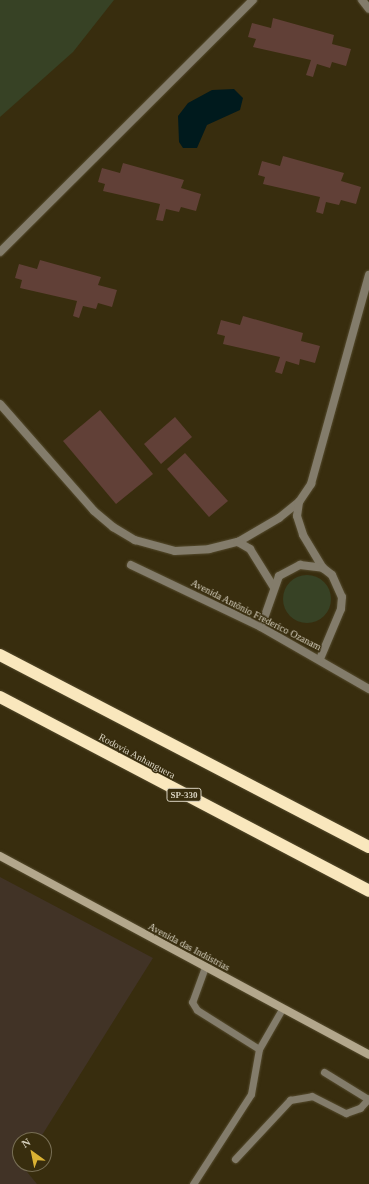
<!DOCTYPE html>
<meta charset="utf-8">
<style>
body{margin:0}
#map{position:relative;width:369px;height:1184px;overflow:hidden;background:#382d0e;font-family:Georgia,serif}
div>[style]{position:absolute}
.industrial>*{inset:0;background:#413326}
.green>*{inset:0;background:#374225}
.round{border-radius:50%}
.water>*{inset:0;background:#001a1d}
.building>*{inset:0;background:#614037}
.roads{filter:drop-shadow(0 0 1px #554b2e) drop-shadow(0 0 1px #554b2e)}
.lane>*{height:7px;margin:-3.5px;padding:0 3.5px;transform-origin:3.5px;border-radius:3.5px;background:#837c6b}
.street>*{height:8px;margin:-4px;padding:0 4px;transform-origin:4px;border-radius:4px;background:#837c6b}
.secondary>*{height:8px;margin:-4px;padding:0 4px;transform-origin:4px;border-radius:4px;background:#b3a78c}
.highway>*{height:12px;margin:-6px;padding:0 6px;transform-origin:6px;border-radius:6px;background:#f9e7bd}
span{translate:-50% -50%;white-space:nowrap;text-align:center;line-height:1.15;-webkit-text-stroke:3px #382d0e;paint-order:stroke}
.shield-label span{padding:1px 3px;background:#382d0e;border:1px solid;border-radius:3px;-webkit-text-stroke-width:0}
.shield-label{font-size:9px;color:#d8d2c0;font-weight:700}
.street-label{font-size:10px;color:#d8d2c0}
.north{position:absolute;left:12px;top:1132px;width:40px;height:40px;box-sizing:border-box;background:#382d0e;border:1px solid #786f55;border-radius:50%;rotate:327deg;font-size:11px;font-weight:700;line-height:16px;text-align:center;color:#d8d2c0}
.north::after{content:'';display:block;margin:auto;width:14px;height:18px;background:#dbb233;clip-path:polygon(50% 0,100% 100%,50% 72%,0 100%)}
</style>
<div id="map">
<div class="industrial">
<i style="clip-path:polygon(0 877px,153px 958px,39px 1140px,20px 1140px,20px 1164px,24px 1164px,23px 1167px,37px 1184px,0 1184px)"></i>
</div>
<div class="green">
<i style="clip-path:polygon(0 0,114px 0,73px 52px,0 117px)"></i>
<i class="round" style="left:283px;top:575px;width:48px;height:48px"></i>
</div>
<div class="water">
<i style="clip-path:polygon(234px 89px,243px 98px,240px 110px,207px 125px,197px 148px,183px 148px,179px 142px,178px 116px,188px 103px,212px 90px)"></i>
</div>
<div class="building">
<i style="clip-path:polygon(273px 18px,334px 35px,332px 44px,351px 49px,346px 66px,332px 62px,330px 68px,317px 64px,313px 77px,306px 75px,311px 60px,253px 47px,256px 39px,248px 37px,252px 23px,271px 28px)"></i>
<i style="clip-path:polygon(283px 156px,344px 173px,341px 181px,361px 187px,356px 204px,341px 200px,339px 205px,326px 202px,323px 214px,316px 212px,320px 197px,263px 184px,265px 177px,258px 175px,262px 161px,280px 166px)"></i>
<i style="clip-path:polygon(123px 163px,184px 180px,181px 188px,201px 194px,196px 211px,181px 207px,179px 212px,166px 209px,163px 221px,156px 220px,160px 204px,103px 191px,105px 184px,98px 182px,102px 168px,120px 173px)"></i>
<i style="clip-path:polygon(40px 260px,101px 277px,98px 285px,117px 290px,112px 307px,98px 303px,96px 309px,83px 306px,79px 318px,73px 316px,77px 301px,20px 288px,22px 280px,15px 278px,19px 264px,37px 269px)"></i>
<i style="clip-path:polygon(243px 316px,303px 333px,301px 341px,320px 346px,315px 363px,300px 359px,299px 365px,286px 361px,282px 374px,275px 372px,280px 357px,223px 344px,225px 336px,217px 334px,221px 320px,240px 325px)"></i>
<i style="clip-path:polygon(100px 410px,153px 474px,116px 504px,63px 441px)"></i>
<i style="clip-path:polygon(175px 417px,192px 437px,161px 464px,144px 444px)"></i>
<i style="clip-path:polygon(185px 453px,228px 501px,209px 517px,167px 469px)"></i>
</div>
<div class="roads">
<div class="lane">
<i style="left:205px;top:967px;width:37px;rotate:110deg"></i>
<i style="left:192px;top:1002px;width:9px;rotate:58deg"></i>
<i style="left:197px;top:1010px;width:73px;rotate:32.2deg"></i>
<i style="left:259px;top:1049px;width:46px;rotate:-60.1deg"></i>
<i style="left:324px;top:1072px;width:52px;rotate:31.5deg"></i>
<i style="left:235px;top:1159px;width:81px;rotate:-47deg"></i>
<i style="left:290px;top:1100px;width:22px;rotate:-10deg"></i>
<i style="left:312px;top:1096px;width:38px;rotate:27deg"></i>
<i style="left:346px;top:1113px;width:15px;rotate:-20deg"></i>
<i style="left:360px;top:1108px;width:13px;rotate:-48deg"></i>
<i style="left:193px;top:1184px;width:107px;rotate:-57.2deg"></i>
<i style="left:251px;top:1094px;width:46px;rotate:-79.9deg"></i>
</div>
<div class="street">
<i style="left:362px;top:0;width:11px;rotate:52deg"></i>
<i style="left:0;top:252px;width:357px;rotate:-44.9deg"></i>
<i style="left:0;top:404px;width:142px;rotate:48.7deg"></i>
<i style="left:94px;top:511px;width:25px;rotate:40deg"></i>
<i style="left:113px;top:527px;width:26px;rotate:31deg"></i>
<i style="left:135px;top:540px;width:41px;rotate:15.4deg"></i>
<i style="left:175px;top:551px;width:34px;rotate:-3deg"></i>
<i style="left:209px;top:549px;width:30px;rotate:-14deg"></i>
<i style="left:238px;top:542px;width:48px;rotate:-30.3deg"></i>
<i style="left:279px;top:518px;width:26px;rotate:-39deg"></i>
<i style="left:299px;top:502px;width:22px;rotate:-56deg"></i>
<i style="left:311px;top:484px;width:217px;rotate:-74.5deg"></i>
<i style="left:299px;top:502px;width:14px;rotate:98deg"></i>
<i style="left:297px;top:516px;width:20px;rotate:72deg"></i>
<i style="left:303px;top:535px;width:39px;rotate:59deg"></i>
<i style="left:238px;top:542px;width:14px;rotate:30deg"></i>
<i style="left:250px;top:549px;width:44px;rotate:58.1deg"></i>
<i style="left:131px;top:565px;width:144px;rotate:25.5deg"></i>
<i style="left:261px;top:627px;width:125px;rotate:29.9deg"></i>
<i style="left:261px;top:627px;width:54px;rotate:-70.6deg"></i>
<i style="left:279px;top:576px;width:24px;rotate:-28deg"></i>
<i style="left:300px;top:565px;width:23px;rotate:7deg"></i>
<i style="left:323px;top:568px;width:11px;rotate:38deg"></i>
<i style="left:332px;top:575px;width:24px;rotate:66deg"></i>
<i style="left:342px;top:597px;width:12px;rotate:95deg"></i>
<i style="left:341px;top:609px;width:54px;rotate:112.8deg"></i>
</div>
<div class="secondary">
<i style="left:0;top:856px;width:419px;rotate:28.3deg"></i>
</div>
<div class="highway">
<i style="left:0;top:655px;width:416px;rotate:27.5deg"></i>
<i style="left:0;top:697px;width:417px;rotate:27.7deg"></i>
</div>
</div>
<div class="shield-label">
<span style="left:184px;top:795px">SP-330</span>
</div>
<div class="street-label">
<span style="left:256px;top:615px;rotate:27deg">Avenida Antônio Frederico Ozanam</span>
<span style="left:137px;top:756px;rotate:28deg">Rodovia Anhanguera</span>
<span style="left:189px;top:947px;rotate:28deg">Avenida das Indústrias</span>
</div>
<div class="north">N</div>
</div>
